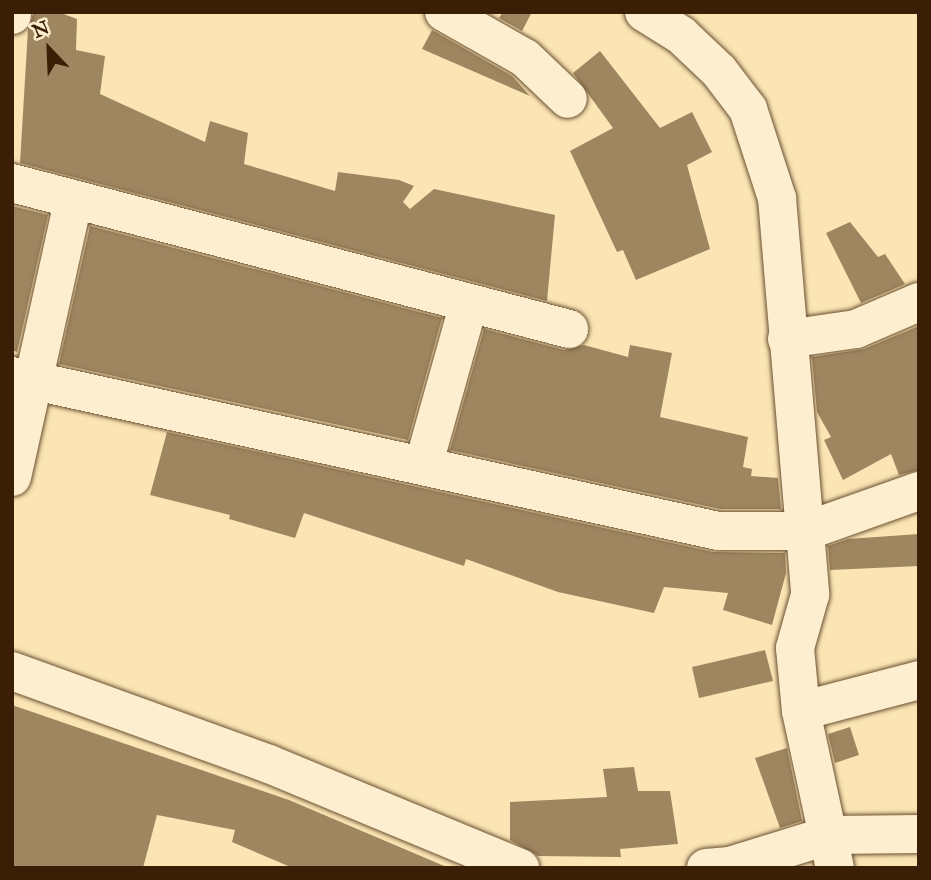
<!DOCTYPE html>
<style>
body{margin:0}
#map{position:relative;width:931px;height:880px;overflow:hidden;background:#fbe5b4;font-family:"IM FELL Great Primer",serif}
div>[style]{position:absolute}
.building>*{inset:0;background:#9e8660}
.roads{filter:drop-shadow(0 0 2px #6a5032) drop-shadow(0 0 2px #6a5032)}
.street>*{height:38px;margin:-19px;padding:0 19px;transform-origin:19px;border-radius:19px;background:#fceece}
span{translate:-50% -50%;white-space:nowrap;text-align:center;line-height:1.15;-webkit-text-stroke:5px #fceece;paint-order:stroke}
.frame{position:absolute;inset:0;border:14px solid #3a1f06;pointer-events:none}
.north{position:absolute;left:14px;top:14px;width:70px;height:70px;-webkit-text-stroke:5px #fceece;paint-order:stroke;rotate:337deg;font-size:19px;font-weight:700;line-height:28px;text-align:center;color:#3a1f06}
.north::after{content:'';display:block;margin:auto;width:24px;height:32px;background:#3a1f06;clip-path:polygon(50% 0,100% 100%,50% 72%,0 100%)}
</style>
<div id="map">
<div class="building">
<i style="clip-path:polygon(34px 12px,58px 12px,77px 19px,76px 50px,105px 56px,100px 94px,205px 142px,210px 121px,248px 133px,244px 164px,335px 191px,338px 172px,399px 180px,414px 186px,403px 202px,410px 209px,434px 189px,555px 215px,547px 301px,20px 163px,28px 29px)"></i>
<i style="clip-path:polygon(503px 12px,532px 12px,522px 31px,499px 18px)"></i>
<i style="clip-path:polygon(432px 30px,512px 76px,530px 96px,422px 49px)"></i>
<i style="clip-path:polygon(600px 51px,660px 128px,692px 112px,712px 152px,687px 165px,710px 249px,636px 280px,623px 250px,617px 252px,570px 151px,613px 128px,573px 73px)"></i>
<i style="clip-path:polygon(12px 206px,48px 215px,17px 352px,12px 350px)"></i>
<i style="clip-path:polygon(850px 222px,878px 257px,885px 254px,905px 284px,861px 303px,826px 233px)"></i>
<i style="clip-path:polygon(90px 226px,442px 318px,408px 440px,59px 364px)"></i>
<i style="clip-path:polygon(919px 326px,919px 470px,899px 475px,891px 454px,843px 480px,824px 440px,831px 437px,817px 412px,812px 357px,864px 349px)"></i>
<i style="clip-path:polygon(484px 329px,564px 350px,584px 345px,628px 357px,630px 345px,672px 353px,660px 417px,748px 437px,743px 467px,752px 469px,751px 476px,778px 478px,781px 509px,720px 509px,450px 450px)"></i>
<i style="clip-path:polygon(167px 432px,713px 552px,785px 553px,786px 573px,772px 625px,723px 610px,728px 593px,664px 587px,654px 613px,558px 592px,466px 559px,464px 566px,304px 513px,295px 538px,229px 519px,230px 515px,150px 495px)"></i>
<i style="clip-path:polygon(919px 534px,919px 566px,830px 570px,828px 546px,848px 539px)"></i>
<i style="clip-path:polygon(765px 650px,773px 681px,699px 698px,692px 667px)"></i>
<i style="clip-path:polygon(12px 705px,289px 800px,449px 868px,293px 868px,232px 842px,235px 830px,157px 815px,143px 868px,12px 868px)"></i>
<i style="clip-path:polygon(850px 727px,859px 755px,835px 763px,828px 734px)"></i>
<i style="clip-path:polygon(787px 748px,802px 821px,780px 828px,755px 758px)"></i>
<i style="clip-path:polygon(634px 767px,638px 791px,670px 791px,678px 844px,620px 849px,621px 857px,538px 856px,510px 840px,510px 802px,607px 797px,603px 769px)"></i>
</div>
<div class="roads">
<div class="street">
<i style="left:444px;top:12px;width:93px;rotate:29.6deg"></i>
<i style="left:525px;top:58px;width:59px;rotate:43.6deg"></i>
<i style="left:644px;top:12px;width:44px;rotate:31.9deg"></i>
<i style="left:681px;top:35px;width:52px;rotate:43.5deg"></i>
<i style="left:719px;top:71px;width:48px;rotate:52.7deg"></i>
<i style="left:748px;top:109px;width:94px;rotate:72deg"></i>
<i style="left:777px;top:198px;width:398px;rotate:85.2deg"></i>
<i style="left:810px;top:595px;width:55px;rotate:105.8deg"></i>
<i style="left:795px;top:648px;width:63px;rotate:84.6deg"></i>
<i style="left:801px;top:711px;width:161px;rotate:77.8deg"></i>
<i style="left:12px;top:15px;width:3px;rotate:-90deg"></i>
<i style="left:12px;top:183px;width:576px;rotate:14.69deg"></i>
<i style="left:787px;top:339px;width:70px;rotate:-8.2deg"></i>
<i style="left:856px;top:329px;width:69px;rotate:-23.2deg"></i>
<i style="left:12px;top:376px;width:723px;rotate:12.38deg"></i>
<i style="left:718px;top:531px;width:88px"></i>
<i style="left:806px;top:531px;width:120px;rotate:-19.5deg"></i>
<i style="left:424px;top:463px;width:166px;rotate:-74.3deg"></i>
<i style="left:12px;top:477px;width:283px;rotate:-77.5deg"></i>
<i style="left:12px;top:671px;width:273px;rotate:19.9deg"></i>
<i style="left:269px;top:764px;width:272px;rotate:22.5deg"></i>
<i style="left:801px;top:711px;width:122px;rotate:-14.7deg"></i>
<i style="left:706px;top:868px;width:24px;rotate:-5deg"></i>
<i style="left:730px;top:866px;width:105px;rotate:-17.2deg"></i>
<i style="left:830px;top:835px;width:89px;rotate:-0.6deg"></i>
</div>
</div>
<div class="frame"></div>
<div class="north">N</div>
</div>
